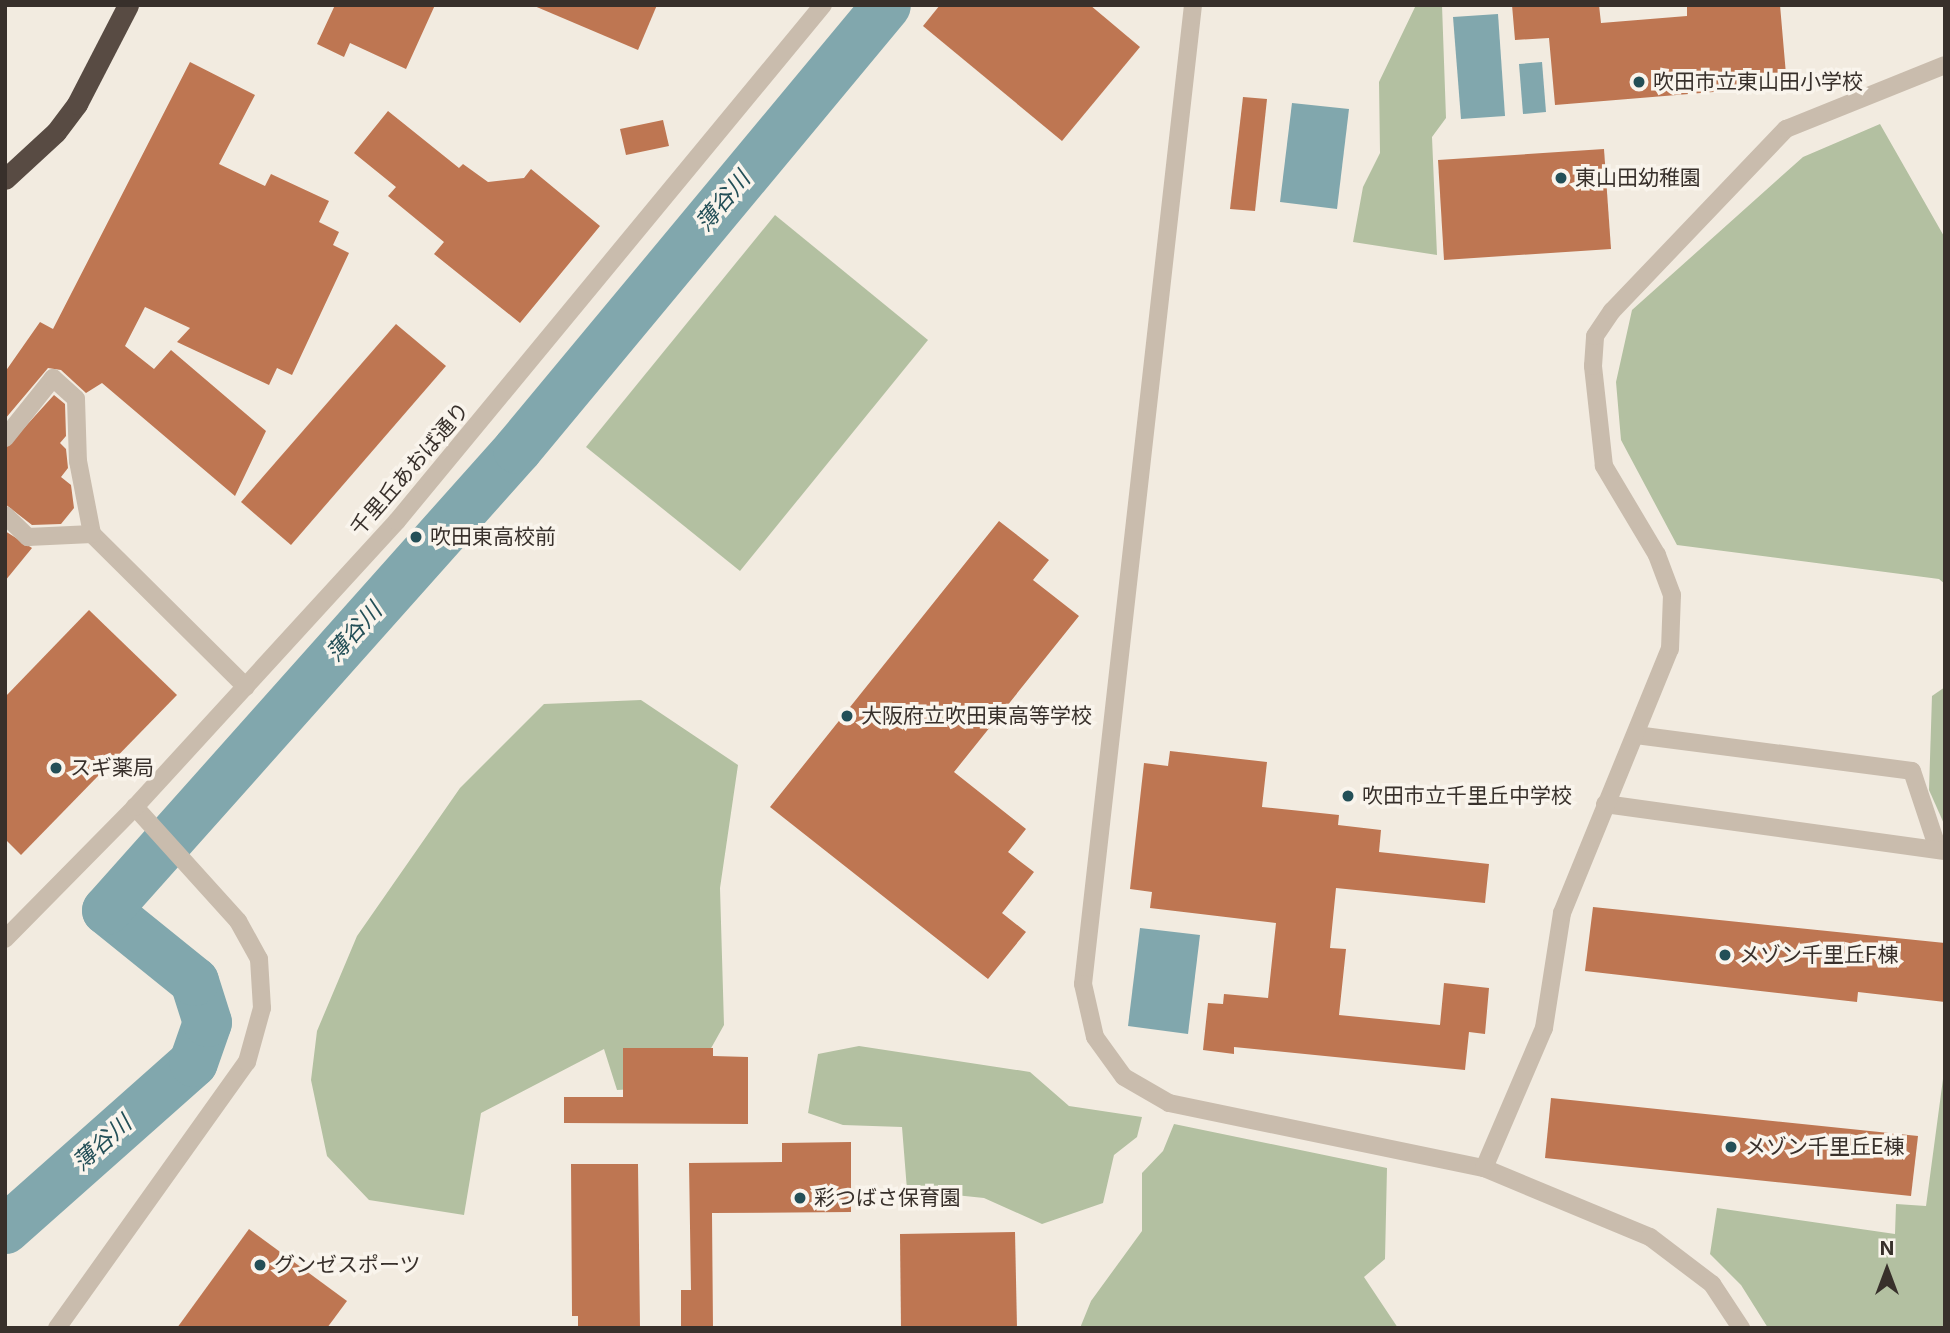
<!DOCTYPE html>
<meta charset="utf-8">
<style>
body{margin:0}
#map{position:relative;width:1950px;height:1333px;overflow:hidden;background:#f2ebe0;font-family:Inter,"Noto Sans JP",sans-serif}
div>[style]{position:absolute}
.green>*{inset:0;background:#b3c0a1}
.water>*{inset:0;background:#81a7ad}
.river>*{height:49px;margin:-24.5px;padding:0 24.5px;transform-origin:24.5px;border-radius:24.5px;background:#81a7ad}
.building>*{inset:0;background:#be7652}
.minor>*{height:18px;margin:-9px;padding:0 9px;transform-origin:9px;border-radius:9px;background:#c9bcad}
.tertiary>*{height:18px;margin:-9px;padding:0 9px;transform-origin:9px;border-radius:9px;background:#c9bcad}
.motorway>*{height:21px;margin:-10.5px;padding:0 10.5px;transform-origin:10.5px;border-radius:10.5px;background:#584b43}
.dots>*{width:19px;height:19px;translate:-50% -50%;box-sizing:border-box;border:4px solid #f9f4ec;border-radius:50%}
span{translate:-50% -50%;white-space:nowrap;text-align:center;line-height:1.15;-webkit-text-stroke:7px #f9f4ec;paint-order:stroke}
.poi-label{font-size:21px;color:#38302b}
.left{translate:0 -50%;text-align:left}
.street-label{font-size:21px;color:#38302b}
.water-label{font-size:23px;color:#234f57;font-style:italic}
.frame{position:absolute;inset:0;border:7px solid #38302b;pointer-events:none}
.north{position:absolute;left:1852px;top:1235px;width:70px;height:70px;-webkit-text-stroke:5px #f9f4ec;paint-order:stroke;rotate:0deg;font-size:19px;font-weight:700;line-height:28px;text-align:center;color:#38302b}
.north::after{content:'';display:block;margin:auto;width:24px;height:32px;background:#38302b;clip-path:polygon(50% 0,100% 100%,50% 72%,0 100%)}
</style>
<div id="map">
<div class="green">
<i style="clip-path:polygon(1416px 5px,1442px 5px,1446px 118px,1432px 137px,1437px 255px,1353px 242px,1363px 187px,1380px 153px,1379px 82px)"></i>
<i style="clip-path:polygon(1880px 124px,1945px 238px,1945px 584px,1939px 579px,1677px 545px,1621px 440px,1616px 382px,1632px 310px,1803px 157px)"></i>
<i style="clip-path:polygon(775px 215px,928px 340px,740px 571px,586px 447px)"></i>
<i style="clip-path:polygon(1945px 687px,1945px 826px,1929px 790px,1932px 696px)"></i>
<i style="clip-path:polygon(641px 700px,738px 765px,720px 888px,724px 1025px,690px 1086px,617px 1090px,604px 1049px,481px 1113px,464px 1215px,369px 1200px,327px 1156px,311px 1080px,317px 1031px,357px 936px,460px 788px,544px 704px)"></i>
<i style="clip-path:polygon(859px 1046px,1030px 1072px,1069px 1106px,1142px 1117px,1137px 1137px,1114px 1155px,1103px 1203px,1042px 1224px,984px 1198px,907px 1190px,902px 1127px,843px 1125px,808px 1113px,818px 1054px)"></i>
<i style="clip-path:polygon(1945px 1064px,1945px 1328px,1768px 1328px,1741px 1285px,1710px 1254px,1717px 1208px,1895px 1234px,1896px 1204px,1926px 1206px)"></i>
<i style="clip-path:polygon(1174px 1124px,1387px 1168px,1385px 1259px,1364px 1277px,1398px 1328px,1080px 1328px,1091px 1301px,1142px 1231px,1142px 1173px,1163px 1151px)"></i>
</div>
<div class="water">
<i style="clip-path:polygon(1498px 14px,1505px 116px,1461px 119px,1453px 17px)"></i>
<i style="clip-path:polygon(1542px 62px,1546px 112px,1523px 114px,1519px 64px)"></i>
<i style="clip-path:polygon(1292px 103px,1349px 109px,1337px 209px,1280px 202px)"></i>
<i style="clip-path:polygon(1140px 928px,1200px 935px,1188px 1034px,1128px 1026px)"></i>
</div>
<div class="river">
<i style="left:5px;top:1229px;width:251px;rotate:-41.6deg"></i>
<i style="left:193px;top:1062px;width:42px;rotate:-70.7deg"></i>
<i style="left:207px;top:1022px;width:43px;rotate:-107.6deg"></i>
<i style="left:194px;top:981px;width:113px;rotate:-141.1deg"></i>
<i style="left:106px;top:910px;width:618px;rotate:-48.28deg"></i>
<i style="left:517px;top:449px;width:577px;rotate:-50.27deg"></i>
</div>
<div class="building">
<i style="clip-path:polygon(335px 5px,435px 5px,406px 69px,350px 43px,344px 57px,317px 44px)"></i>
<i style="clip-path:polygon(532px 5px,657px 5px,638px 50px)"></i>
<i style="clip-path:polygon(940px 5px,1090px 5px,1140px 47px,1062px 141px,923px 26px)"></i>
<i style="clip-path:polygon(1512px 5px,1599px 5px,1601px 23px,1687px 16px,1687px 5px,1780px 5px,1787px 86px,1555px 105px,1549px 38px,1515px 40px)"></i>
<i style="clip-path:polygon(190px 62px,255px 95px,219px 164px,265px 186px,271px 174px,329px 201px,319px 222px,339px 232px,333px 245px,349px 253px,292px 375px,277px 368px,269px 385px,177px 342px,190px 328px,145px 307px,125px 346px,154px 369px,171px 350px,266px 431px,235px 496px,102px 383px,86px 393px,61px 370px,48px 368px,5px 419px,5px 372px,40px 322px,53px 329px)"></i>
<i style="clip-path:polygon(1243px 97px,1267px 99px,1255px 211px,1230px 209px)"></i>
<i style="clip-path:polygon(388px 111px,459px 168px,463px 164px,488px 182px,524px 178px,531px 169px,600px 226px,520px 323px,434px 254px,444px 242px,388px 196px,396px 187px,354px 153px)"></i>
<i style="clip-path:polygon(663px 120px,669px 146px,626px 155px,620px 129px)"></i>
<i style="clip-path:polygon(1604px 149px,1611px 249px,1444px 260px,1438px 160px)"></i>
<i style="clip-path:polygon(396px 324px,446px 366px,291px 545px,241px 502px)"></i>
<i style="clip-path:polygon(54px 395px,65px 404px,66px 436px,60px 443px,66px 449px,68px 468px,61px 477px,71px 485px,74px 508px,61px 524px,32px 525px,5px 504px,5px 449px)"></i>
<i style="clip-path:polygon(999px 521px,1049px 560px,1033px 580px,1079px 616px,954px 772px,1026px 829px,1008px 852px,1034px 872px,1002px 913px,1026px 932px,988px 979px,770px 807px)"></i>
<i style="clip-path:polygon(5px 531px,32px 548px,5px 581px)"></i>
<i style="clip-path:polygon(89px 610px,177px 695px,21px 855px,5px 839px,5px 697px)"></i>
<i style="clip-path:polygon(1170px 751px,1267px 762px,1262px 807px,1339px 815px,1338px 825px,1381px 830px,1379px 852px,1489px 864px,1485px 903px,1336px 888px,1330px 948px,1346px 949px,1339px 1015px,1440px 1025px,1444px 983px,1489px 988px,1485px 1034px,1469px 1032px,1465px 1070px,1234px 1047px,1234px 1054px,1203px 1050px,1208px 1003px,1223px 1004px,1224px 994px,1268px 998px,1276px 923px,1150px 908px,1152px 892px,1130px 889px,1144px 763px,1168px 766px)"></i>
<i style="clip-path:polygon(1593px 907px,1945px 943px,1945px 1002px,1858px 992px,1857px 1002px,1585px 971px)"></i>
<i style="clip-path:polygon(623px 1048px,713px 1048px,713px 1056px,748px 1057px,748px 1124px,564px 1123px,564px 1097px,623px 1097px)"></i>
<i style="clip-path:polygon(1551px 1098px,1918px 1136px,1911px 1196px,1545px 1158px)"></i>
<i style="clip-path:polygon(851px 1142px,851px 1212px,712px 1213px,713px 1328px,681px 1328px,681px 1290px,691px 1290px,689px 1163px,782px 1162px,782px 1143px)"></i>
<i style="clip-path:polygon(571px 1164px,638px 1164px,640px 1328px,578px 1328px,578px 1316px,572px 1316px)"></i>
<i style="clip-path:polygon(249px 1229px,347px 1301px,327px 1328px,177px 1328px)"></i>
<i style="clip-path:polygon(1015px 1232px,1017px 1328px,901px 1328px,900px 1234px)"></i>
</div>
<div class="minor">
<i style="left:5px;top:438px;width:77px;rotate:-51.3deg"></i>
<i style="left:53px;top:378px;width:31px;rotate:42deg"></i>
<i style="left:76px;top:399px;width:62px;rotate:88.2deg"></i>
<i style="left:78px;top:461px;width:74px;rotate:79.1deg"></i>
<i style="left:92px;top:534px;width:217px;rotate:44.8deg"></i>
<i style="left:5px;top:515px;width:32px;rotate:44deg"></i>
<i style="left:28px;top:537px;width:64px;rotate:-2.7deg"></i>
<i style="left:1636px;top:735px;width:278px;rotate:7.4deg"></i>
<i style="left:1912px;top:771px;width:82px;rotate:71.6deg"></i>
<i style="left:1605px;top:804px;width:343px;rotate:7.9deg"></i>
<i style="left:57px;top:1328px;width:327px;rotate:-54.5deg"></i>
<i style="left:247px;top:1062px;width:56px;rotate:-74.5deg"></i>
<i style="left:262px;top:1008px;width:49px;rotate:-93.5deg"></i>
<i style="left:259px;top:959px;width:43px;rotate:-118.9deg"></i>
<i style="left:238px;top:921px;width:154px;rotate:-132.1deg"></i>
</div>
<div class="tertiary">
<i style="left:1193px;top:5px;width:985px;rotate:96.41deg"></i>
<i style="left:1083px;top:984px;width:54px;rotate:77.2deg"></i>
<i style="left:1095px;top:1037px;width:49px;rotate:54.1deg"></i>
<i style="left:1124px;top:1077px;width:52px;rotate:30deg"></i>
<i style="left:1169px;top:1103px;width:322px;rotate:11.7deg"></i>
<i style="left:1484px;top:1168px;width:180px;rotate:22.6deg"></i>
<i style="left:1650px;top:1237px;width:78px;rotate:37.2deg"></i>
<i style="left:1712px;top:1284px;width:53px;rotate:56.6deg"></i>
<i style="left:5px;top:939px;width:185px;rotate:-45.4deg"></i>
<i style="left:135px;top:807px;width:388px;rotate:-47.5deg"></i>
<i style="left:397px;top:521px;width:669px;rotate:-50.46deg"></i>
<i style="left:1484px;top:1168px;width:152px;rotate:-66.8deg"></i>
<i style="left:1544px;top:1028px;width:116px;rotate:-81.1deg"></i>
<i style="left:1562px;top:913px;width:285px;rotate:-67.8deg"></i>
<i style="left:1670px;top:649px;width:54px;rotate:-87.9deg"></i>
<i style="left:1672px;top:595px;width:43px;rotate:-110.6deg"></i>
<i style="left:1657px;top:555px;width:104px;rotate:-120.8deg"></i>
<i style="left:1604px;top:466px;width:101px;rotate:-96.3deg"></i>
<i style="left:1593px;top:366px;width:30px;rotate:-86deg"></i>
<i style="left:1595px;top:336px;width:30px;rotate:-56deg"></i>
<i style="left:1612px;top:311px;width:252px;rotate:-46.3deg"></i>
<i style="left:1786px;top:129px;width:171px;rotate:-21.9deg"></i>
</div>
<div class="motorway">
<i style="left:5px;top:179px;width:69px;rotate:-42.7deg"></i>
<i style="left:56px;top:132px;width:35px;rotate:-53deg"></i>
<i style="left:77px;top:104px;width:111px;rotate:-62.7deg"></i>
</div>
<div class="dots">
<i style="left:1639px;top:82px;background:#234f57"></i>
<i style="left:1561px;top:178px;background:#234f57"></i>
<i style="left:416px;top:537px;background:#234f57"></i>
<i style="left:847px;top:716px;background:#234f57"></i>
<i style="left:56px;top:768px;background:#234f57"></i>
<i style="left:1348px;top:796px;background:#234f57"></i>
<i style="left:1725px;top:955px;background:#234f57"></i>
<i style="left:1731px;top:1147px;background:#234f57"></i>
<i style="left:800px;top:1198px;background:#234f57"></i>
<i style="left:260px;top:1265px;background:#234f57"></i>
</div>
<div class="poi-label">
<span class="left" style="left:1653px;top:82px">吹田市立東山田小学校</span>
<span class="left" style="left:1575px;top:178px">東山田幼稚園</span>
<span class="left" style="left:430px;top:537px">吹田東高校前</span>
<span class="left" style="left:861px;top:716px">大阪府立吹田東高等学校</span>
<span class="left" style="left:70px;top:768px">スギ薬局</span>
<span class="left" style="left:1362px;top:796px">吹田市立千里丘中学校</span>
<span class="left" style="left:1739px;top:955px">メゾン千里丘F棟</span>
<span class="left" style="left:1745px;top:1147px">メゾン千里丘E棟</span>
<span class="left" style="left:814px;top:1198px">彩つばさ保育園</span>
<span class="left" style="left:274px;top:1265px">グンゼスポーツ</span>
</div>
<div class="street-label">
<span style="left:410px;top:469px;rotate:-49deg">千里丘あおば通り</span>
</div>
<div class="water-label">
<span style="left:723px;top:201px;rotate:-50deg">薄谷川</span>
<span style="left:354px;top:632px;rotate:-48deg">薄谷川</span>
<span style="left:102px;top:1143px;rotate:-42deg">薄谷川</span>
</div>
<div class="frame"></div>
<div class="north">N</div>
</div>
